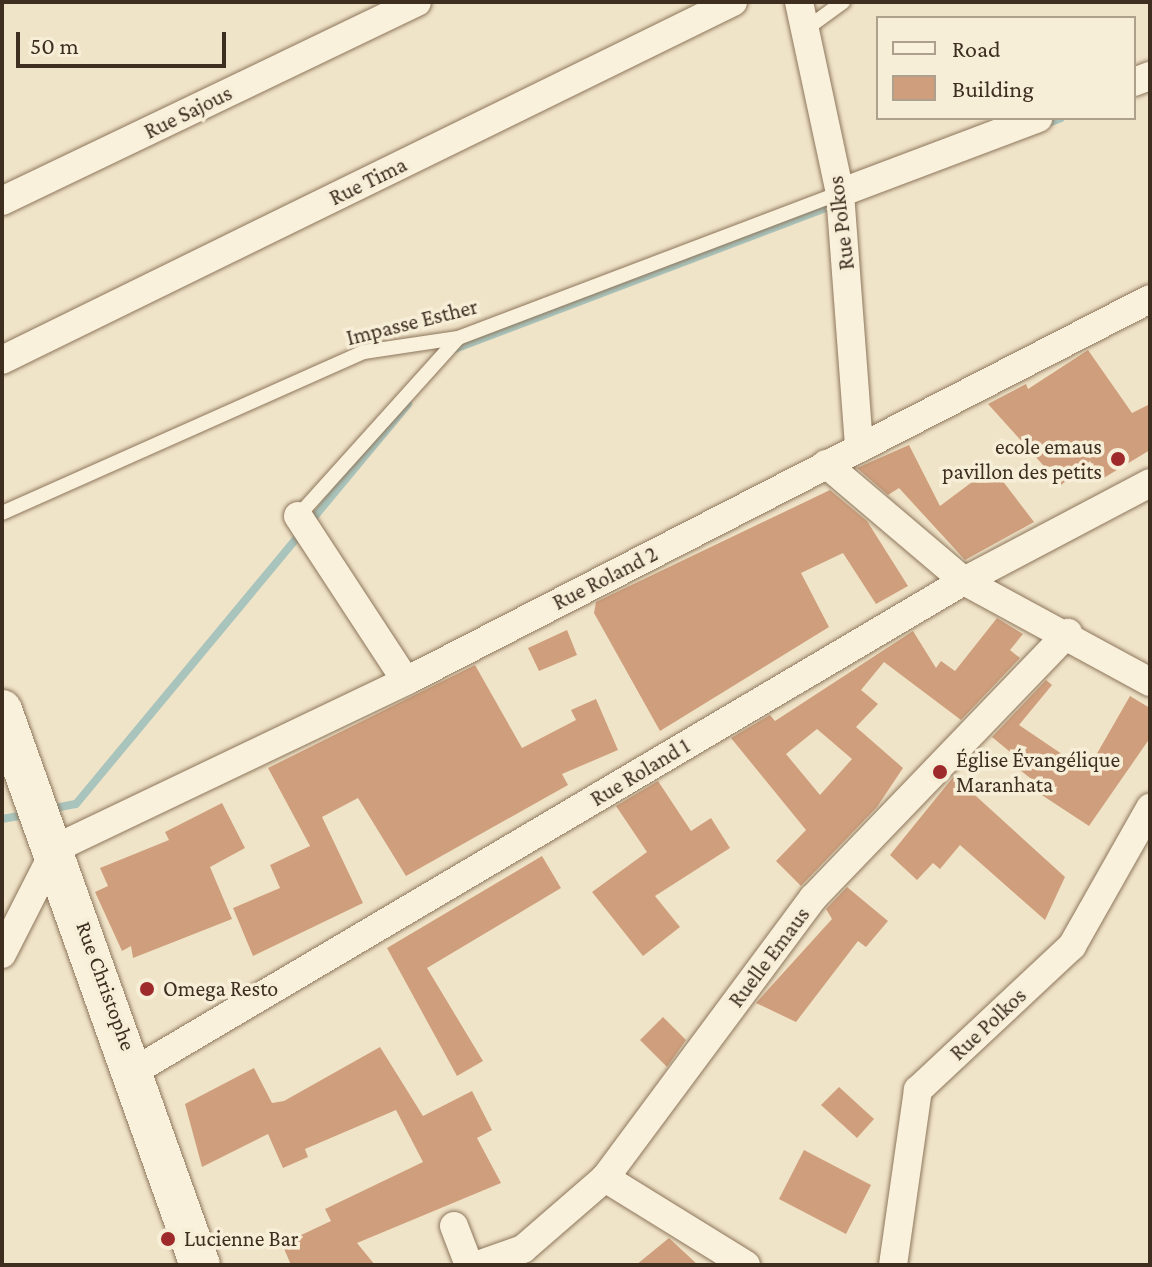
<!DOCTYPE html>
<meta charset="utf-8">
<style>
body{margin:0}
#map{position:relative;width:1152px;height:1267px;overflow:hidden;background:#f0e4c8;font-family:"Crimson Pro",serif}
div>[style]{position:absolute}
.stream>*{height:8px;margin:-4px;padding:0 4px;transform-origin:4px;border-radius:4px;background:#a9c4bc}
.building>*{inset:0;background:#cf9f7d}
.roads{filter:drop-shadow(0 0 2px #8d765c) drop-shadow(0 0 2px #8d765c)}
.lane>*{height:14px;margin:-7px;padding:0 7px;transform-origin:7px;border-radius:7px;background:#faf1dc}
.street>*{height:28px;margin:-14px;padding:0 14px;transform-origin:14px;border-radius:14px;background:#faf1dc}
.secondary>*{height:40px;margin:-20px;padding:0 20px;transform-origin:20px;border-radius:20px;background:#faf1dc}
.dots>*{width:22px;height:22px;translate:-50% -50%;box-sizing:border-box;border:4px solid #f7eed8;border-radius:50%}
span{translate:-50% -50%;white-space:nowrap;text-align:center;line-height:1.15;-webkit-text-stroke:7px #f7eed8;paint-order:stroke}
.street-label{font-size:22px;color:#3d2e20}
.poi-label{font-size:22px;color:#3d2e20}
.right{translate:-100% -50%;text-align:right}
.left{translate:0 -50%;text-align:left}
.frame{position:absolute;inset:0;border:4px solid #3d2e20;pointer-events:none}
.legend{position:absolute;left:876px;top:16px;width:260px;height:104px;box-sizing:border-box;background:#f7eed8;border:2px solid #ada18e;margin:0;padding:10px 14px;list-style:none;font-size:24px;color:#3d2e20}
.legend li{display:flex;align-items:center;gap:16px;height:40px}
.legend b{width:40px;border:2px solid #ada18e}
.scale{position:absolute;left:16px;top:32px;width:210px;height:36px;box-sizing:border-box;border:4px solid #3d2e20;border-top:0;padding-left:10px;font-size:24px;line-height:28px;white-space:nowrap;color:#3d2e20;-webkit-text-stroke:6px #f7eed8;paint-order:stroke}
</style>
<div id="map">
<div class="stream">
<i style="left:1043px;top:125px;width:19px;rotate:-21deg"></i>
<i style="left:452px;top:350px;width:411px;rotate:-20.8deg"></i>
<i style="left:50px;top:809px;width:26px;rotate:-11deg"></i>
<i style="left:76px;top:804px;width:520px;rotate:-50.31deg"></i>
<i style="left:2px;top:819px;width:27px;rotate:-10deg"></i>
</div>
<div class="building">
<i style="clip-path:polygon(1088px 350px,1132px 413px,1150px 404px,1150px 450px,1102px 479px,1090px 461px,1061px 485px,988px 404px,1026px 384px,1028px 389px)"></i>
<i style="clip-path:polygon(909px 445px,940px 506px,992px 467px,1034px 522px,965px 560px,899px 488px,888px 495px,857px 468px)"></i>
<i style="clip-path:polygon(830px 490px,867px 521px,908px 586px,876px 604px,843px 553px,801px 573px,829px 627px,660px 731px,594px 613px,596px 602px)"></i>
<i style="clip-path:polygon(evenodd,997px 618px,1023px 634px,1010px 650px,1020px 658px,961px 720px,884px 662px,861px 690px,878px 704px,856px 727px,903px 768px,877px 807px,801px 886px,776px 861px,806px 830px,731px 738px,770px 715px,775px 721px,913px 631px,936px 668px,941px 661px,955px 671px,997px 618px,817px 729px,852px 759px,820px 795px,786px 754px,817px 729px)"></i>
<i style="clip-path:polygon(567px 630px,577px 655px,539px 671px,528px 648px)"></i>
<i style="clip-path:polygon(475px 665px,522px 748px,576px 720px,571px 710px,596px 699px,618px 750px,562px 774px,568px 785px,406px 876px,358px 798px,322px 817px,363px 903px,253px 956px,233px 908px,280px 888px,270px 865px,310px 846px,268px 768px)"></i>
<i style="clip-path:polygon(1046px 680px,1052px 685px,1019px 725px,1087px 771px,1130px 696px,1150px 708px,1150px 738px,1089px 826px,1031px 788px,1035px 782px,1010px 762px,1015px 756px,992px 737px)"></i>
<i style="clip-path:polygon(954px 776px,1065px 877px,1045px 920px,960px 845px,940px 869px,933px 863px,917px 880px,890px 855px)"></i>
<i style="clip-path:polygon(658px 781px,691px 831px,711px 818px,730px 848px,655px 896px,680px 927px,643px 956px,592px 892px,647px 852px,616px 806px)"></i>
<i style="clip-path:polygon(222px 803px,245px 848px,210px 867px,232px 919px,133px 958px,131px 946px,122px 951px,95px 892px,108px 886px,100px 868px,169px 840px,165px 832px)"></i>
<i style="clip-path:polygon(542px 856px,561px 888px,427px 968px,483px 1061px,457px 1076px,387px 948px)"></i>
<i style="clip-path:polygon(847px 887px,888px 921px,866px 947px,858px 941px,796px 1022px,756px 1003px,832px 919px,826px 909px)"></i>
<i style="clip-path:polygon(663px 1017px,686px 1040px,667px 1067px,640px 1040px)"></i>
<i style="clip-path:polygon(380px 1047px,423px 1116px,472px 1091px,492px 1130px,477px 1138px,501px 1183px,357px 1243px,375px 1265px,291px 1265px,282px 1244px,331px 1221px,325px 1209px,423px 1162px,396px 1110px,305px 1149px,308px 1157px,283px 1168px,268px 1134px,202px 1167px,185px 1104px,254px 1068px,272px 1103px,284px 1101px)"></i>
<i style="clip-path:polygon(839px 1087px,874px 1119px,857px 1138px,821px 1105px)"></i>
<i style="clip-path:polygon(804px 1150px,871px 1185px,846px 1234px,779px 1199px)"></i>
<i style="clip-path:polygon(669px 1238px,698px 1265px,636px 1265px)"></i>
</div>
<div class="roads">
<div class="lane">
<i style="left:806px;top:29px;width:46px;rotate:-36.1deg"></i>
<i style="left:2px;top:513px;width:396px;rotate:-24deg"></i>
<i style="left:364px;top:352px;width:95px;rotate:-8.5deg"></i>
<i style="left:458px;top:338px;width:409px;rotate:-20.8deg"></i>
<i style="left:298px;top:516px;width:239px;rotate:-48deg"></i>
</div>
<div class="street">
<i style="left:799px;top:2px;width:195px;rotate:77.9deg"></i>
<i style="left:840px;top:193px;width:256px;rotate:85.7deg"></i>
<i style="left:1134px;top:82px;width:17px;rotate:-21deg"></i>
<i style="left:840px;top:193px;width:212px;rotate:-20.7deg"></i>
<i style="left:2px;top:201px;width:460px;rotate:-25.6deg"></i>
<i style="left:2px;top:360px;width:814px;rotate:-26.09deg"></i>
<i style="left:826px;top:464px;width:181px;rotate:40.3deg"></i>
<i style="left:964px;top:581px;width:212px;rotate:28.5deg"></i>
<i style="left:298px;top:516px;width:197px;rotate:56.8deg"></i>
<i style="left:2px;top:954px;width:119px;rotate:-63deg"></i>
<i style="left:56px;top:848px;width:388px;rotate:-25.5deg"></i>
<i style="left:406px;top:681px;width:836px;rotate:-27.18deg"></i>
<i style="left:136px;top:1070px;width:962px;rotate:-30.57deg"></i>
<i style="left:964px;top:581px;width:210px;rotate:-27.8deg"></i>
<i style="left:454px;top:1226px;width:42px;rotate:69deg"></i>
<i style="left:478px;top:1265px;width:48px;rotate:-19.6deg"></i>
<i style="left:523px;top:1249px;width:108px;rotate:-40.9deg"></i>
<i style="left:746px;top:1265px;width:166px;rotate:-148.3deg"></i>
<i style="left:605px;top:1178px;width:349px;rotate:-53.4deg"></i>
<i style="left:813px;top:898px;width:368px;rotate:-46.1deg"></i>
<i style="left:893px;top:1265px;width:177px;rotate:-81.9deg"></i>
<i style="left:918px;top:1090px;width:211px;rotate:-43.1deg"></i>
<i style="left:1072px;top:946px;width:159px;rotate:-60.5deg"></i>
</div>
<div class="secondary">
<i style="left:2px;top:710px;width:589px;rotate:70.37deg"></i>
</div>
</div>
<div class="dots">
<i style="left:1118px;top:459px;background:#9e2a2b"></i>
<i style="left:940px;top:772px;background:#9e2a2b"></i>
<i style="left:147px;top:989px;background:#9e2a2b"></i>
<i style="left:168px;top:1239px;background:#9e2a2b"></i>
</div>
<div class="street-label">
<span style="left:188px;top:112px;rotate:-26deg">Rue Sajous</span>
<span style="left:368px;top:181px;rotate:-26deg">Rue Tima</span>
<span style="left:841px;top:223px;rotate:-97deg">Rue Polkos</span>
<span style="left:412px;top:322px;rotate:-14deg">Impasse Esther</span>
<span style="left:605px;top:578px;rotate:-27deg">Rue Roland 2</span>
<span style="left:640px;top:772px;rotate:-31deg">Rue Roland 1</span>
<span style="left:769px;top:957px;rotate:-53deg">Ruelle Emaus</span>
<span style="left:106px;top:986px;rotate:70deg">Rue Christophe</span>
<span style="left:988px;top:1024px;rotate:-43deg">Rue Polkos</span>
</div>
<div class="poi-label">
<span class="right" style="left:1102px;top:459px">ecole emaus<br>pavillon des petits</span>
<span class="left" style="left:956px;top:772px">Église Évangélique<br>Maranhata</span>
<span class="left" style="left:163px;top:989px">Omega Resto</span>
<span class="left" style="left:184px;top:1239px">Lucienne Bar</span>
</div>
<div class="frame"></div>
<ul class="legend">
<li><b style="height:10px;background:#faf1dc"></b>Road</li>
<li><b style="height:22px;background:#cf9f7d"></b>Building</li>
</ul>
<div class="scale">50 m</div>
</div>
